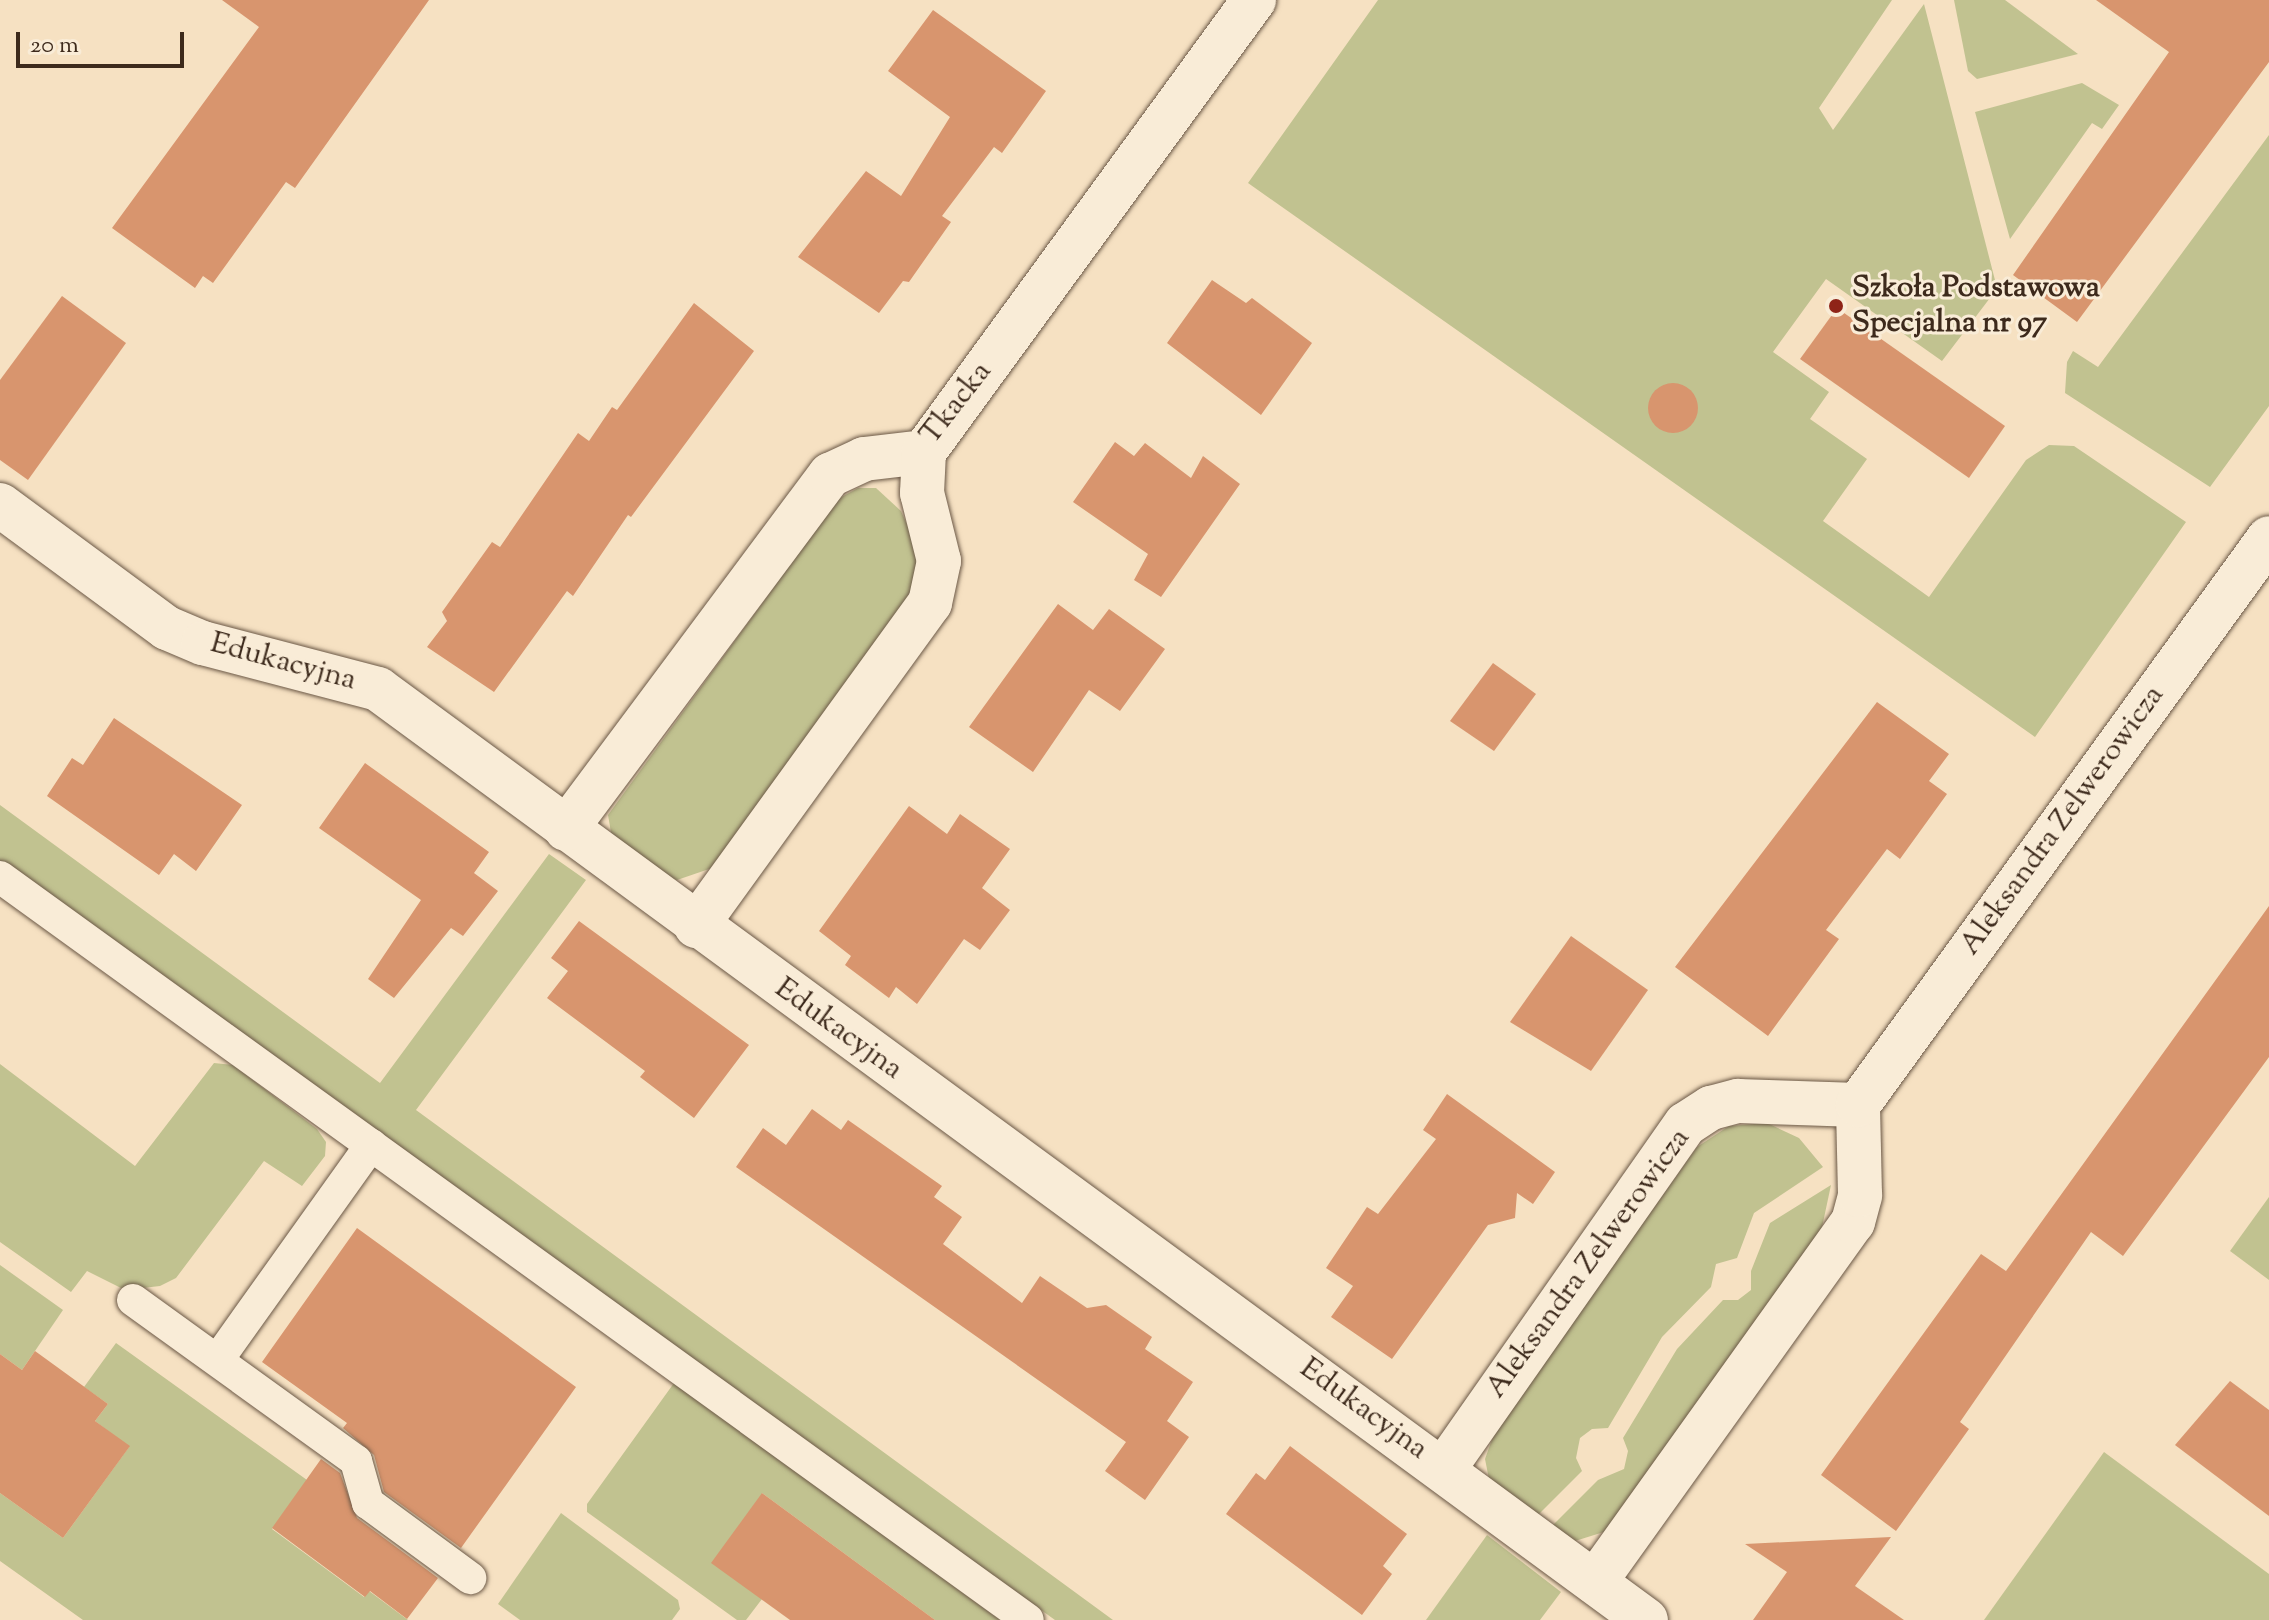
<!DOCTYPE html>
<meta charset="utf-8">
<style>
body{margin:0}
#map{position:relative;width:2269px;height:1620px;overflow:hidden;background:#f6e1c2;font-family:"Sorts Mill Goudy",serif}
div>[style]{position:absolute}
.green>*{inset:0;background:#c1c290}
.building>*{inset:0;background:#d8956e}
.round{border-radius:50%}
.roads{filter:drop-shadow(0 0 2px #6b5846) drop-shadow(0 0 2px #6b5846)}
.service>*{height:32px;margin:-16px;padding:0 16px;transform-origin:16px;border-radius:16px;background:#f9ecd7}
.minor>*{height:44px;margin:-22px;padding:0 22px;transform-origin:22px;border-radius:22px;background:#f9ecd7}
.dots>*{width:22px;height:22px;translate:-50% -50%;box-sizing:border-box;border:4px solid #f9ecd7;border-radius:50%}
span{translate:-50% -50%;white-space:nowrap;text-align:center;line-height:1.15;-webkit-text-stroke:6px #f9ecd7;paint-order:stroke}
.poi-label{font-size:30px;color:#3d2a1c;font-weight:700}
.left{translate:0 -50%;text-align:left}
.street-label{font-size:30px;color:#3d2a1c}
.scale{position:absolute;left:16px;top:32px;width:168px;height:36px;box-sizing:border-box;border:4px solid #3d2a1c;border-top:0;padding-left:10px;font-size:24px;line-height:28px;white-space:nowrap;color:#3d2a1c;-webkit-text-stroke:6px #f9ecd7;paint-order:stroke}
</style>
<div id="map">
<div class="green">
<i style="clip-path:polygon(1378px 0,1892px 0,1819px 108px,1833px 130px,1924px 4px,1996px 284px,1993px 294px,1942px 361px,1826px 279px,1773px 352px,1829px 392px,1810px 419px,1867px 459px,1823px 521px,1929px 597px,2026px 460px,2049px 445px,2074px 446px,2186px 522px,2035px 737px,1248px 183px)"></i>
<i style="clip-path:polygon(1954px 0,2005px 0,2078px 54px,1977px 79px,1968px 71px)"></i>
<i style="clip-path:polygon(2082px 83px,2119px 105px,2102px 129px,2092px 123px,2010px 239px,1975px 112px)"></i>
<i style="clip-path:polygon(2269px 135px,2269px 406px,2210px 487px,2065px 393px,2067px 362px,2073px 351px,2098px 367px)"></i>
<i style="clip-path:polygon(858px 488px,876px 488px,901px 511px,917px 547px,920px 567px,912px 592px,712px 868px,677px 880px,656px 875px,613px 844px,608px 815px,838px 499px)"></i>
<i style="clip-path:polygon(0 805px,380px 1083px,549px 854px,586px 880px,416px 1110px,1113px 1620px,1055px 1620px,57px 903px,0 861px)"></i>
<i style="clip-path:polygon(214px 1063px,233px 1065px,317px 1129px,326px 1142px,325px 1156px,302px 1186px,264px 1161px,176px 1278px,160px 1286px,125px 1290px,87px 1271px,71px 1292px,0 1242px,0 1064px,135px 1166px)"></i>
<i style="clip-path:polygon(1767px 1123px,1799px 1138px,1823px 1167px,1754px 1213px,1737px 1258px,1716px 1264px,1711px 1287px,1662px 1337px,1608px 1428px,1592px 1429px,1580px 1438px,1576px 1458px,1582px 1471px,1531px 1522px,1489px 1479px,1485px 1459px,1495px 1431px,1697px 1147px,1729px 1126px)"></i>
<i style="clip-path:polygon(1831px 1185px,1821px 1232px,1607px 1531px,1575px 1541px,1546px 1532px,1598px 1480px,1624px 1469px,1628px 1451px,1623px 1438px,1677px 1349px,1723px 1300px,1738px 1300px,1751px 1290px,1751px 1271px,1770px 1223px)"></i>
<i style="clip-path:polygon(2269px 1197px,2269px 1280px,2230px 1251px)"></i>
<i style="clip-path:polygon(0 1265px,63px 1310px,22px 1370px,0 1354px)"></i>
<i style="clip-path:polygon(116px 1343px,307px 1480px,272px 1529px,364px 1597px,369px 1591px,408px 1620px,83px 1620px,0 1561px,0 1493px,63px 1538px,129px 1447px,95px 1421px,108px 1404px,84px 1387px)"></i>
<i style="clip-path:polygon(674px 1383px,1000px 1620px,935px 1620px,762px 1493px,762px 1599px,746px 1620px,737px 1620px,587px 1512px,587px 1504px)"></i>
<i style="clip-path:polygon(2104px 1452px,2269px 1574px,2269px 1620px,1984px 1620px)"></i>
<i style="clip-path:polygon(561px 1513px,678px 1600px,680px 1609px,672px 1620px,520px 1620px,498px 1604px)"></i>
<i style="clip-path:polygon(1487px 1535px,1561px 1592px,1540px 1620px,1426px 1620px)"></i>
</div>
<div class="building">
<i style="clip-path:polygon(222px 0,429px 0,295px 188px,286px 182px,213px 283px,203px 276px,195px 288px,112px 228px,259px 27px)"></i>
<i style="clip-path:polygon(2096px 0,2269px 0,2269px 62px,2077px 322px,2013px 275px,2169px 52px)"></i>
<i style="clip-path:polygon(933px 10px,1046px 91px,1002px 153px,994px 147px,942px 216px,951px 222px,909px 282px,903px 281px,879px 313px,798px 257px,866px 171px,901px 196px,950px 117px,888px 71px)"></i>
<i style="clip-path:polygon(1212px 280px,1246px 303px,1252px 298px,1312px 343px,1261px 415px,1167px 343px)"></i>
<i style="clip-path:polygon(62px 296px,126px 343px,28px 480px,0 460px,0 380px)"></i>
<i style="clip-path:polygon(694px 303px,754px 351px,631px 517px,628px 515px,573px 596px,567px 591px,494px 692px,427px 647px,447px 621px,442px 612px,492px 542px,500px 547px,578px 433px,589px 441px,612px 407px,617px 410px)"></i>
<i style="clip-path:polygon(1837px 308px,2005px 426px,1969px 478px,1800px 359px)"></i>
<i class="round" style="left:1648px;top:383px;width:50px;height:50px"></i>
<i style="clip-path:polygon(1115px 442px,1134px 456px,1145px 443px,1191px 478px,1203px 456px,1240px 484px,1161px 597px,1134px 580px,1148px 554px,1073px 502px)"></i>
<i style="clip-path:polygon(1058px 604px,1093px 630px,1109px 609px,1165px 649px,1120px 711px,1089px 690px,1033px 772px,969px 727px)"></i>
<i style="clip-path:polygon(1493px 663px,1536px 694px,1494px 751px,1450px 721px)"></i>
<i style="clip-path:polygon(1877px 702px,1949px 754px,1929px 781px,1947px 794px,1900px 859px,1887px 849px,1826px 930px,1839px 939px,1768px 1036px,1675px 967px)"></i>
<i style="clip-path:polygon(114px 718px,242px 805px,196px 871px,174px 854px,159px 875px,47px 796px,72px 758px,83px 765px)"></i>
<i style="clip-path:polygon(365px 763px,489px 852px,474px 873px,498px 891px,463px 936px,451px 928px,394px 998px,368px 979px,421px 900px,319px 828px)"></i>
<i style="clip-path:polygon(909px 806px,947px 834px,960px 814px,1010px 849px,982px 888px,1010px 910px,980px 950px,964px 939px,917px 1004px,896px 987px,889px 998px,845px 965px,851px 956px,819px 931px)"></i>
<i style="clip-path:polygon(2269px 906px,2269px 1057px,2123px 1256px,2091px 1232px,1960px 1422px,1969px 1429px,1896px 1531px,1821px 1475px,1981px 1254px,2006px 1271px)"></i>
<i style="clip-path:polygon(579px 921px,749px 1045px,694px 1118px,640px 1077px,645px 1071px,547px 998px,568px 971px,551px 958px)"></i>
<i style="clip-path:polygon(1571px 936px,1648px 990px,1591px 1071px,1510px 1022px)"></i>
<i style="clip-path:polygon(1447px 1094px,1555px 1172px,1533px 1204px,1517px 1193px,1515px 1218px,1488px 1225px,1392px 1359px,1331px 1317px,1353px 1286px,1326px 1268px,1367px 1207px,1378px 1214px,1436px 1139px,1423px 1130px)"></i>
<i style="clip-path:polygon(812px 1109px,841px 1130px,848px 1120px,942px 1186px,934px 1197px,962px 1217px,943px 1244px,1022px 1303px,1040px 1276px,1087px 1308px,1106px 1305px,1152px 1337px,1145px 1349px,1193px 1382px,1167px 1421px,1189px 1437px,1145px 1500px,1105px 1471px,1126px 1442px,736px 1167px,763px 1128px,786px 1145px)"></i>
<i style="clip-path:polygon(357px 1228px,576px 1387px,461px 1548px,384px 1492px,374px 1455px,343px 1428px,347px 1423px,262px 1362px)"></i>
<i style="clip-path:polygon(35px 1351px,108px 1404px,95px 1421px,130px 1446px,63px 1538px,0 1493px,0 1354px,22px 1370px)"></i>
<i style="clip-path:polygon(2230px 1381px,2269px 1410px,2269px 1516px,2175px 1445px)"></i>
<i style="clip-path:polygon(1290px 1446px,1407px 1534px,1383px 1566px,1392px 1574px,1362px 1615px,1226px 1514px,1256px 1473px,1265px 1480px)"></i>
<i style="clip-path:polygon(321px 1459px,340px 1473px,357px 1518px,438px 1578px,407px 1619px,370px 1591px,365px 1597px,272px 1528px)"></i>
<i style="clip-path:polygon(762px 1493px,935px 1620px,790px 1620px,711px 1563px)"></i>
<i style="clip-path:polygon(1891px 1537px,1855px 1586px,1904px 1620px,1753px 1620px,1787px 1572px,1745px 1544px)"></i>
</div>
<div class="roads">
<div class="service">
<i style="left:0;top:877px;width:1268px;rotate:35.86deg"></i>
<i style="left:133px;top:1300px;width:275px;rotate:35.8deg"></i>
<i style="left:356px;top:1461px;width:44px;rotate:74.1deg"></i>
<i style="left:368px;top:1503px;width:127px;rotate:36.3deg"></i>
<i style="left:219px;top:1358px;width:262px;rotate:-54.5deg"></i>
</div>
<div class="minor">
<i style="left:0;top:505px;width:207px;rotate:36.4deg"></i>
<i style="left:167px;top:628px;width:39px;rotate:23deg"></i>
<i style="left:203px;top:643px;width:181px;rotate:14.7deg"></i>
<i style="left:378px;top:689px;width:1573px;rotate:36.29deg"></i>
<i style="left:566px;top:829px;width:442px;rotate:-53.3deg"></i>
<i style="left:830px;top:475px;width:38px;rotate:-25deg"></i>
<i style="left:864px;top:459px;width:60px;rotate:-6.7deg"></i>
<i style="left:924px;top:452px;width:560px;rotate:-53.87deg"></i>
<i style="left:696px;top:926px;width:399px;rotate:-54.1deg"></i>
<i style="left:930px;top:603px;width:43px;rotate:-77.9deg"></i>
<i style="left:939px;top:561px;width:70px;rotate:-104deg"></i>
<i style="left:922px;top:493px;width:41px;rotate:-87.2deg"></i>
<i style="left:1444px;top:1469px;width:421px;rotate:-55deg"></i>
<i style="left:1686px;top:1124px;width:30px;rotate:-33deg"></i>
<i style="left:1711px;top:1108px;width:28px;rotate:-15deg"></i>
<i style="left:1738px;top:1101px;width:120px;rotate:1.9deg"></i>
<i style="left:1595px;top:1582px;width:443px;rotate:-54.4deg"></i>
<i style="left:1853px;top:1222px;width:28px;rotate:-75deg"></i>
<i style="left:1860px;top:1195px;width:90px;rotate:-91.3deg"></i>
<i style="left:1858px;top:1105px;width:700px;rotate:-54.06deg"></i>
</div>
</div>
<div class="dots">
<i style="left:1836px;top:306px;background:#8f2418"></i>
</div>
<div class="poi-label">
<span class="left" style="left:1852px;top:306px">Szkoła Podstawowa<br>Specjalna nr 97</span>
</div>
<div class="street-label">
<span style="left:957px;top:404px;rotate:-52deg">Tkacka</span>
<span style="left:283px;top:663px;rotate:15deg">Edukacyjna</span>
<span style="left:2063px;top:821px;rotate:-54deg">Aleksandra Zelwerowicza</span>
<span style="left:838px;top:1030px;rotate:36deg">Edukacyjna</span>
<span style="left:1589px;top:1264px;rotate:-54deg">Aleksandra Zelwerowicza</span>
<span style="left:1363px;top:1410px;rotate:36deg">Edukacyjna</span>
</div>
<div class="scale">20 m</div>
</div>
